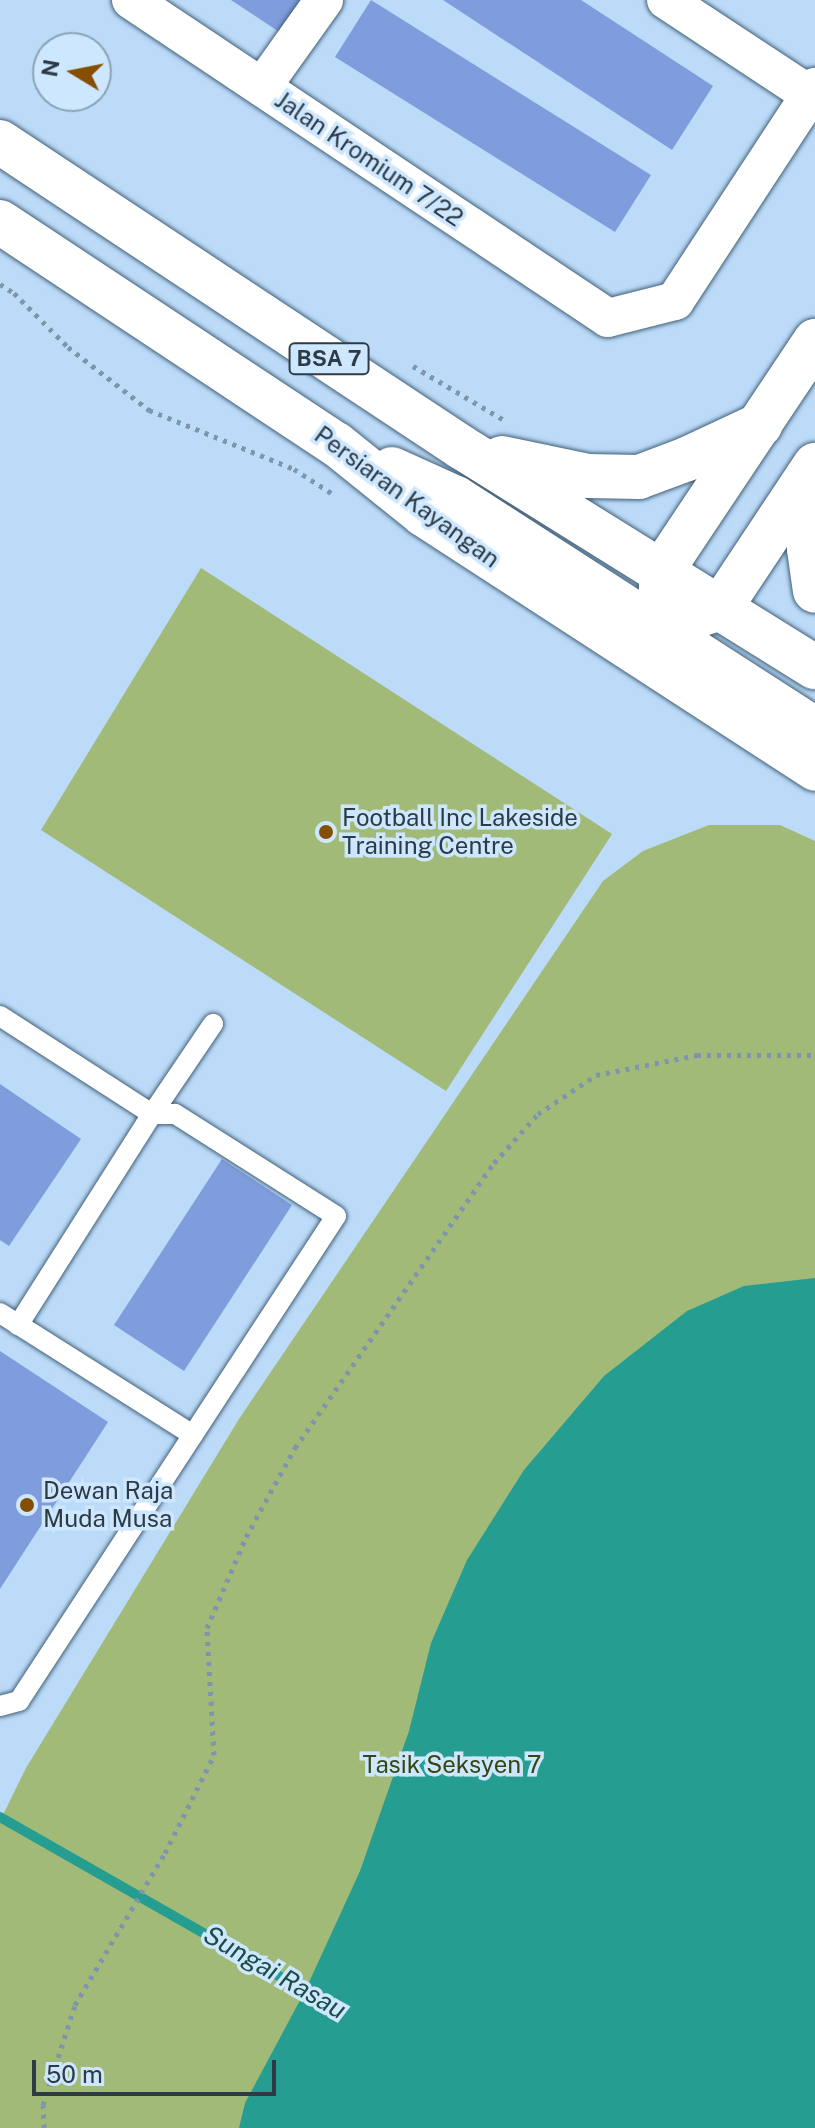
<!DOCTYPE html>
<style>
body{margin:0}
#map{position:relative;width:815px;height:2128px;overflow:hidden;background:#bbdbf8;font-family:"Public Sans",sans-serif}
div>[style]{position:absolute}
.green>*{inset:0;background:#a1ba78}
.water>*{inset:0;background:#269d91}
.stream>*{height:10px;margin:-5px;padding:0 5px;transform-origin:5px;border-radius:5px;background:#269d91}
.building>*{inset:0;background:#7f9cdd}
.path>*{height:5px;margin-top:-2.5px;transform-origin:0;background:repeating-linear-gradient(90deg,#7e95ab 0 4px,transparent 0 10px)}
.roads{filter:drop-shadow(0 0 2px #436079) drop-shadow(0 0 2px #436079)}
.lane>*{height:20px;margin:-10px;padding:0 10px;transform-origin:10px;border-radius:10px;background:#fff}
.street>*{height:38px;margin:-19px;padding:0 19px;transform-origin:19px;border-radius:19px;background:#fff}
.primary>*{height:44px;margin:-22px;padding:0 22px;transform-origin:22px;border-radius:22px;background:#fff}
.dots>*{width:22px;height:22px;translate:-50% -50%;box-sizing:border-box;border:4px solid #cde7ff;border-radius:50%}
span{translate:-50% -50%;white-space:nowrap;text-align:center;line-height:1.15;-webkit-text-stroke:7px #cde7ff;paint-order:stroke}
.shield-label span{padding:2px 6px;background:#cde7ff;border:2px solid;border-radius:6px;-webkit-text-stroke-width:0}
.shield-label{font-size:22px;color:#2e3b46;font-weight:700}
.street-label{font-size:24px;color:#2e3b46}
.poi-label{font-size:24px;color:#2e3b46}
.left{translate:0 -50%;text-align:left}
.park-label{font-size:24px;color:#364611}
.water-label{font-size:26px;color:#1b4c46;font-style:italic}
.north{position:absolute;left:32px;top:32px;width:80px;height:80px;box-sizing:border-box;background:#cde7ff;border:2px solid #8da2b5;border-radius:50%;rotate:280deg;font-size:22px;font-weight:700;line-height:32px;text-align:center;color:#2e3b46}
.north::after{content:'';display:block;margin:auto;width:28px;height:36px;background:#864e00;clip-path:polygon(50% 0,100% 100%,50% 72%,0 100%)}
.scale{position:absolute;left:32px;top:2060px;width:244px;height:36px;box-sizing:border-box;border:4px solid #2e3b46;border-top:0;padding-left:10px;font-size:24px;line-height:28px;white-space:nowrap;color:#2e3b46;-webkit-text-stroke:6px #cde7ff;paint-order:stroke}
</style>
<div id="map">
<div class="green">
<i style="clip-path:polygon(201px 568px,612px 834px,446px 1091px,41px 830px)"></i>
<i style="clip-path:polygon(709px 825px,780px 825px,815px 841px,815px 2128px,0 2128px,0 1821px,26px 1768px,239px 1419px,603px 881px,643px 851px)"></i>
</div>
<div class="water">
<i style="clip-path:polygon(815px 1278px,815px 2128px,239px 2128px,245px 2103px,305px 1991px,360px 1871px,409px 1731px,431px 1643px,467px 1560px,524px 1470px,604px 1376px,687px 1311px,744px 1286px)"></i>
</div>
<div class="stream">
<i style="left:0;top:1817px;width:351px;rotate:29.7deg"></i>
</div>
<div class="building">
<i style="clip-path:polygon(231px 0,316px 0,290px 39px)"></i>
<i style="clip-path:polygon(371px 0,651px 175px,615px 232px,335px 57px)"></i>
<i style="clip-path:polygon(443px 0,581px 0,713px 86px,672px 150px)"></i>
<i style="clip-path:polygon(0 1084px,81px 1139px,9px 1246px,0 1240px)"></i>
<i style="clip-path:polygon(222px 1159px,292px 1205px,184px 1371px,114px 1325px)"></i>
<i style="clip-path:polygon(0 1351px,108px 1422px,0 1589px)"></i>
</div>
<div class="path">
<i style="left:0;top:284px;width:17px;rotate:33deg"></i>
<i style="left:14px;top:293px;width:76px;rotate:45deg"></i>
<i style="left:68px;top:347px;width:103px;rotate:37.9deg"></i>
<i style="left:149px;top:410px;width:157px;rotate:22.1deg"></i>
<i style="left:294px;top:469px;width:46px;rotate:32.7deg"></i>
<i style="left:413px;top:366px;width:106px;rotate:30.7deg"></i>
<i style="left:44px;top:2128px;width:23px;rotate:-92deg"></i>
<i style="left:43px;top:2105px;width:105px;rotate:-72.3deg"></i>
<i style="left:75px;top:2005px;width:177px;rotate:-59.4deg"></i>
<i style="left:165px;top:1853px;width:110px;rotate:-63.4deg"></i>
<i style="left:214px;top:1755px;width:127px;rotate:-93.2deg"></i>
<i style="left:207px;top:1628px;width:99px;rotate:-66.8deg"></i>
<i style="left:246px;top:1537px;width:102px;rotate:-61.2deg"></i>
<i style="left:295px;top:1448px;width:348px;rotate:-55.1deg"></i>
<i style="left:494px;top:1163px;width:66px;rotate:-48.1deg"></i>
<i style="left:538px;top:1114px;width:70px;rotate:-33.9deg"></i>
<i style="left:596px;top:1075px;width:103px;rotate:-11.2deg"></i>
<i style="left:697px;top:1055px;width:118px"></i>
</div>
<div class="roads">
<div class="lane">
<i style="left:0;top:1016px;width:181px;rotate:32.8deg"></i>
<i style="left:152px;top:1114px;width:109px;rotate:-55.9deg"></i>
<i style="left:0;top:1313px;width:228px;rotate:32.3deg"></i>
<i style="left:0;top:1706px;width:20px;rotate:-15deg"></i>
<i style="left:19px;top:1701px;width:579px;rotate:-56.83deg"></i>
<i style="left:336px;top:1216px;width:191px;rotate:-147.6deg"></i>
<i style="left:175px;top:1114px;width:23px;rotate:180deg"></i>
<i style="left:152px;top:1114px;width:250px;rotate:122.4deg"></i>
</div>
<div class="street">
<i style="left:131px;top:0;width:573px;rotate:33.69deg"></i>
<i style="left:608px;top:318px;width:69px;rotate:-14.2deg"></i>
<i style="left:675px;top:301px;width:256px;rotate:-56.8deg"></i>
<i style="left:666px;top:0;width:173px;rotate:33.4deg"></i>
<i style="left:262px;top:87px;width:107px;rotate:-54.5deg"></i>
</div>
<div class="primary">
<i style="left:0;top:142px;width:553px;rotate:33.49deg"></i>
<i style="left:461px;top:447px;width:417px;rotate:31.9deg"></i>
<i style="left:0;top:222px;width:403px;rotate:33.5deg"></i>
<i style="left:336px;top:444px;width:112px;rotate:38.8deg"></i>
<i style="left:423px;top:514px;width:468px;rotate:33deg"></i>
<i style="left:502px;top:458px;width:88px;rotate:11.8deg"></i>
<i style="left:588px;top:476px;width:51px;rotate:1.1deg"></i>
<i style="left:639px;top:477px;width:51px;rotate:-20.6deg"></i>
<i style="left:687px;top:459px;width:81px;rotate:-25deg"></i>
<i style="left:392px;top:469px;width:70px;rotate:24.4deg"></i>
<i style="left:456px;top:498px;width:427px;rotate:32.8deg"></i>
<i style="left:815px;top:510px;width:39px;rotate:99deg"></i>
<i style="left:809px;top:549px;width:42px;rotate:81.9deg"></i>
<i style="left:661px;top:599px;width:27px;rotate:-90deg"></i>
<i style="left:661px;top:572px;width:278px;rotate:-56.3deg"></i>
<i style="left:693px;top:617px;width:28px;rotate:-18deg"></i>
<i style="left:720px;top:608px;width:172px;rotate:-56.4deg"></i>
</div>
</div>
<div class="dots">
<i style="left:326px;top:832px;background:#864e00"></i>
<i style="left:27px;top:1505px;background:#864e00"></i>
</div>
<div class="shield-label">
<span style="left:329px;top:359px">BSA 7</span>
</div>
<div class="street-label">
<span style="left:369px;top:159px;rotate:34deg">Jalan Kromium 7/22</span>
<span style="left:407px;top:497px;rotate:36deg">Persiaran Kayangan</span>
</div>
<div class="poi-label">
<span class="left" style="left:342px;top:832px">Football Inc Lakeside<br>Training Centre</span>
<span class="left" style="left:43px;top:1505px">Dewan Raja<br>Muda Musa</span>
</div>
<div class="park-label">
<span style="left:452px;top:1765px">Tasik Seksyen 7</span>
</div>
<div class="water-label">
<span style="left:275px;top:1972px;rotate:30deg">Sungai Rasau</span>
</div>
<div class="north">N</div>
<div class="scale">50 m</div>
</div>
